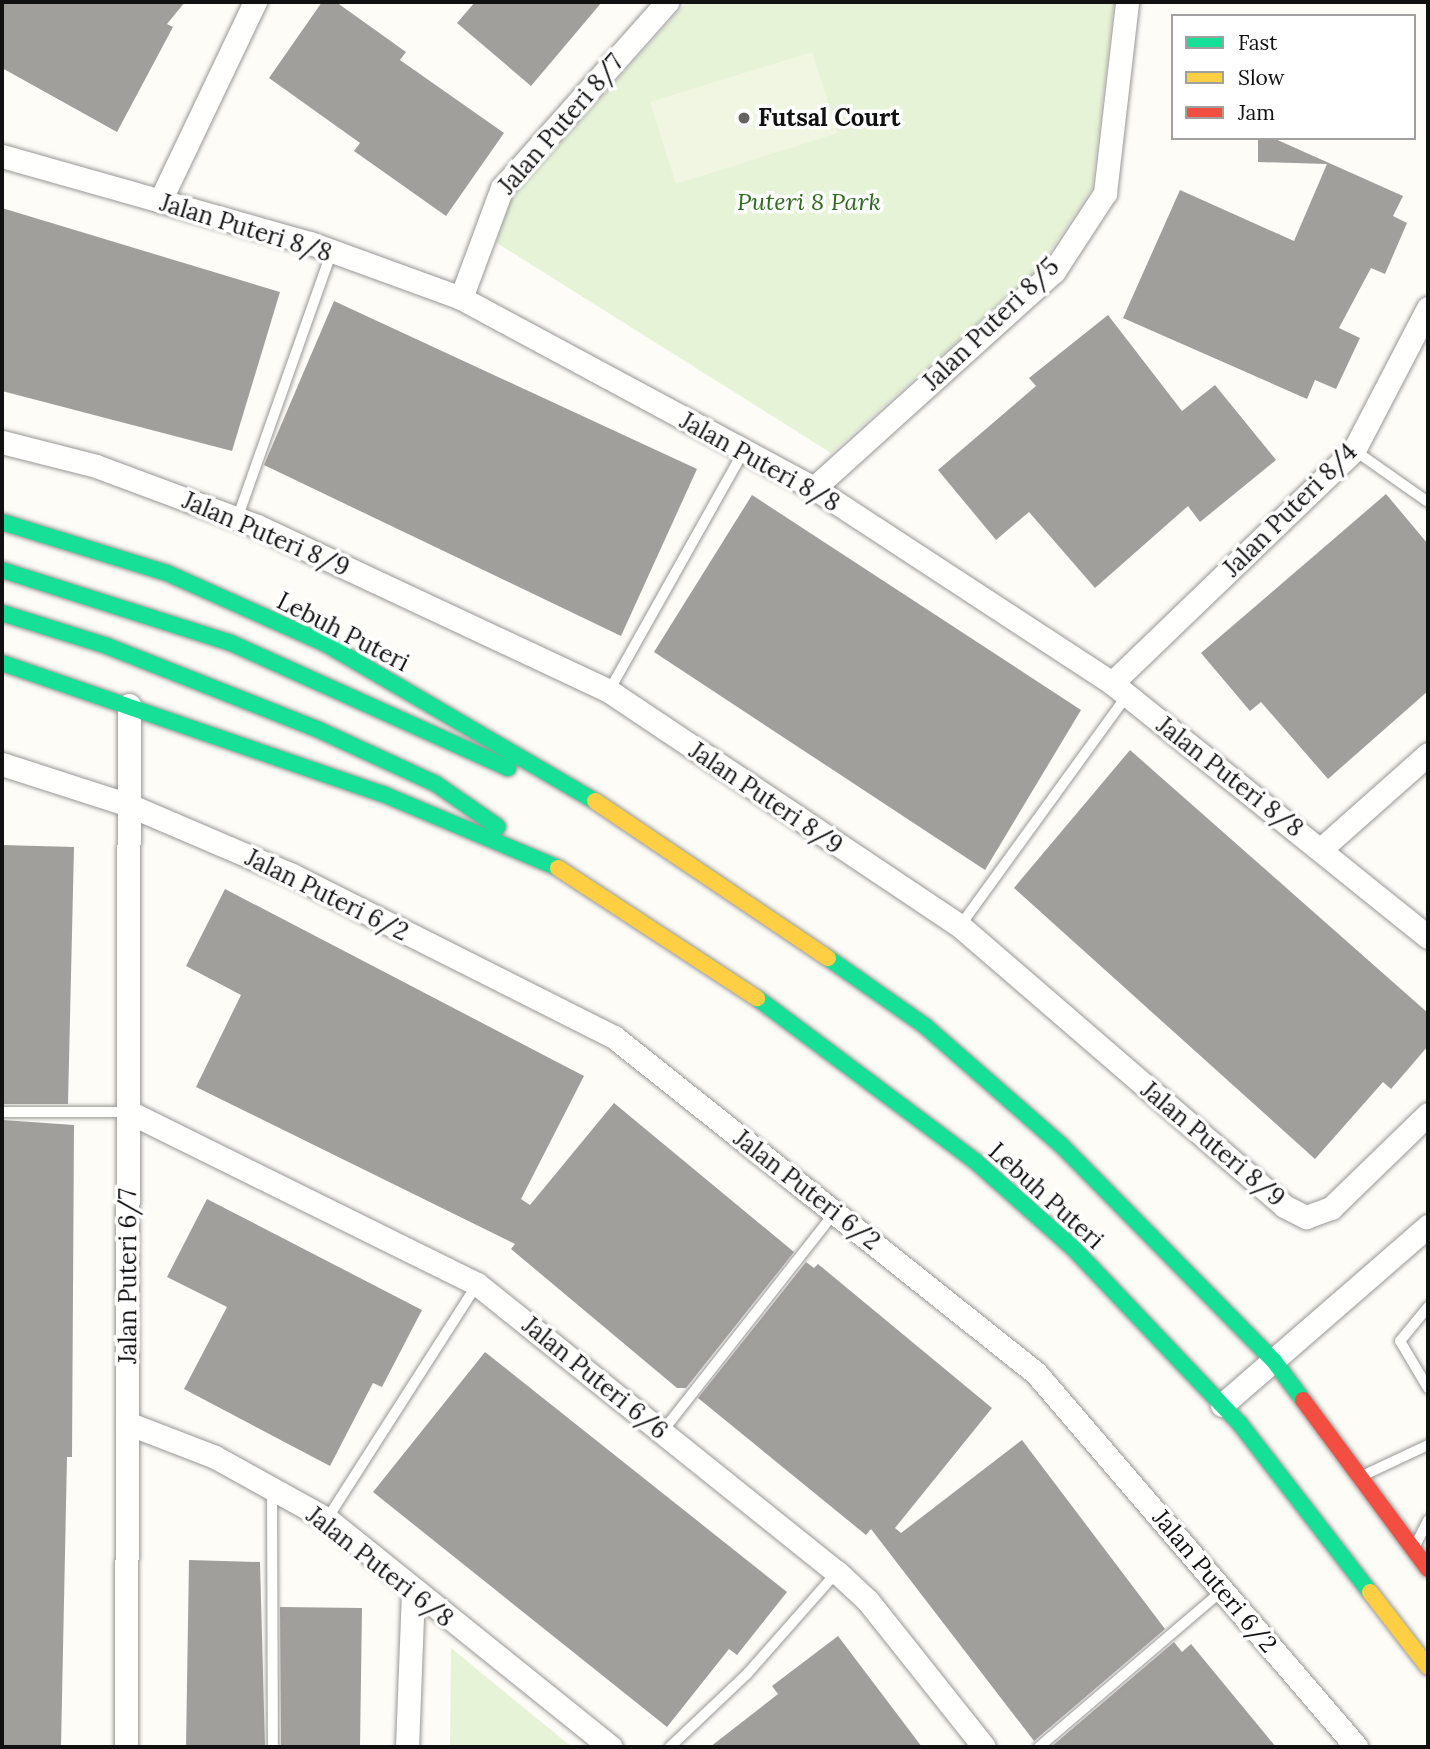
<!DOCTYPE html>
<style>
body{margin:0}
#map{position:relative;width:1430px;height:1749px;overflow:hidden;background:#fdfcf7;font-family:Lora,serif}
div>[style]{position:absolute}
.green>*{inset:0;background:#e7f3d7}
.pitch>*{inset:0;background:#f0f6e1}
.building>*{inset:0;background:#a19f9c}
.roads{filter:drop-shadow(0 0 2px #979795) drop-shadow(0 0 2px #979795)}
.lane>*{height:10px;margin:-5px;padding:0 5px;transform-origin:5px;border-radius:5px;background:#fffffe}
.street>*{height:23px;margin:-11.5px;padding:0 11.5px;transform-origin:11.5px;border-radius:11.5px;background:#fffffe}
.fast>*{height:16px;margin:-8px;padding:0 8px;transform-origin:8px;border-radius:8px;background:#16e098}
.slow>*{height:16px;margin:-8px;padding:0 8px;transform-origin:8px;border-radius:8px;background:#ffcf43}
.jam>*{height:16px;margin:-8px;padding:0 8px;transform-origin:8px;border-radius:8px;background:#f24e42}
.dots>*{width:19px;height:19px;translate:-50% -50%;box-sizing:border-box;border:4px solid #fff;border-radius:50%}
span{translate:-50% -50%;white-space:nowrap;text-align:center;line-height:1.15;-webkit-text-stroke:7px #fff;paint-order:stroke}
.poi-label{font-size:24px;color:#111;font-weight:700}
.left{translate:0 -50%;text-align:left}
.street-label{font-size:24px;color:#111}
.park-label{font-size:24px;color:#2f6b1f;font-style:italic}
.frame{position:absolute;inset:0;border:4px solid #111;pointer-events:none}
.legend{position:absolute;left:1171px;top:14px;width:245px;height:126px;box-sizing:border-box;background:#fff;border:2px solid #a0a0a0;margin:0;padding:9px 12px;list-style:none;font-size:21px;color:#111}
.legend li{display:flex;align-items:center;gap:14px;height:35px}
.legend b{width:35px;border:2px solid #a0a0a0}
</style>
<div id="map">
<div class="green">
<i style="clip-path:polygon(687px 2px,1114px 2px,1092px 188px,1039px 268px,831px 453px,497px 243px,504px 207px)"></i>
<i style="clip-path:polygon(451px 1648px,572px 1747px,450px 1747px)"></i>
</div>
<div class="pitch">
<i style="clip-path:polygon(812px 52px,838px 133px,676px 184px,650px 102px)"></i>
</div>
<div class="building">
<i style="clip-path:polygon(2px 2px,185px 2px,167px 24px,173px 27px,117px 132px,2px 68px)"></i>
<i style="clip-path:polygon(322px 2px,336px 2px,406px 52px,400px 60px,504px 133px,446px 216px,354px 151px,360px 143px,269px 78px)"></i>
<i style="clip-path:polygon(475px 2px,602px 2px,531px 86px,457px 23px)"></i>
<i style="clip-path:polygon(1258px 138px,1273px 138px,1403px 196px,1393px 216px,1407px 223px,1385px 274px,1371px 268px,1339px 328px,1360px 338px,1336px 389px,1315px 380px,1307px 399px,1123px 318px,1180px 190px,1294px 241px,1327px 164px,1258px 162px)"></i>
<i style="clip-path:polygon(2px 208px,280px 292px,232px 451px,2px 391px)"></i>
<i style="clip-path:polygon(334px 301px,697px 469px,621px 636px,264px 465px)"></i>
<i style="clip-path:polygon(1108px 315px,1182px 411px,1215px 385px,1276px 460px,1200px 522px,1188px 506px,1095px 588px,1029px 512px,996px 540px,938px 470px,1036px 386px,1029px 378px)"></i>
<i style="clip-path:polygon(1386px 494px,1428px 544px,1428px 691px,1328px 779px,1261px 702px,1250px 711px,1201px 653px)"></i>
<i style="clip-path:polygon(752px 495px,1081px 710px,985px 870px,654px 652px)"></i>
<i style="clip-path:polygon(1130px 750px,1428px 1013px,1428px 1046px,1391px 1089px,1383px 1082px,1315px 1159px,1014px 888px)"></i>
<i style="clip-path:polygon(2px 845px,74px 847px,68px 1104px,2px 1104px)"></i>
<i style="clip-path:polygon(225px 889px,584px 1076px,521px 1199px,530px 1205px,614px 1103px,794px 1252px,686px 1388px,677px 1388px,511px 1249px,515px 1244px,196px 1087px,241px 995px,186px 966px)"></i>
<i style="clip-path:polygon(2px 1120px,74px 1125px,72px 1457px,67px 1457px,61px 1747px,2px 1747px)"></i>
<i style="clip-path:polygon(207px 1199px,422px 1310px,382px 1387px,373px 1383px,330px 1466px,184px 1389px,227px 1307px,167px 1277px)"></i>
<i style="clip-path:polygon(806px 1262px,814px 1268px,818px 1264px,992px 1408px,895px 1528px,901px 1533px,1022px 1440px,1165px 1629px,1034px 1741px,871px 1529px,866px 1535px,698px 1398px)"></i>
<i style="clip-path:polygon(485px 1352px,787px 1592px,737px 1655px,729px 1649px,667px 1727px,373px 1492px)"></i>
<i style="clip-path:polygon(189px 1560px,260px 1562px,265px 1747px,186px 1747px)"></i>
<i style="clip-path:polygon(280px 1607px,362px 1608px,360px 1747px,281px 1747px)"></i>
<i style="clip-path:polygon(838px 1636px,922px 1747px,710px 1747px,778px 1694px,772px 1686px)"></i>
<i style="clip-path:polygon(1174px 1642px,1182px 1652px,1191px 1644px,1276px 1747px,1051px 1747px)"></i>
</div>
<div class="roads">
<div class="lane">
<i style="left:1354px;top:450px;width:90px;rotate:35.1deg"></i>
<i style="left:237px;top:519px;width:282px;rotate:-70.5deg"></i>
<i style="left:609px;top:691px;width:272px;rotate:-60.7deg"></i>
<i style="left:960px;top:926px;width:285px;rotate:-54.1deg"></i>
<i style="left:2px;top:1112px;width:127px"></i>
<i style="left:1428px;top:1307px;width:44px;rotate:129.5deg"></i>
<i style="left:1400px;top:1341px;width:55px;rotate:59.2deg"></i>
<i style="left:662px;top:1432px;width:280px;rotate:-51.8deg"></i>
<i style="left:1362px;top:1476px;width:73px;rotate:-25.2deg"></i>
<i style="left:272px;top:1489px;width:258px;rotate:89.8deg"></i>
<i style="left:327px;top:1519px;width:279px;rotate:-57.4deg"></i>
<i style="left:1415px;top:1546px;width:29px;rotate:-63deg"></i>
<i style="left:670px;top:1747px;width:106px;rotate:-43.5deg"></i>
<i style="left:747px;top:1674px;width:136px;rotate:-48.6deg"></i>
<i style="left:1039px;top:1747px;width:243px;rotate:-40.5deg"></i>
</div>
<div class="street">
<i style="left:2px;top:156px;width:320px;rotate:15.8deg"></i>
<i style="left:310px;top:243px;width:161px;rotate:20deg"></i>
<i style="left:461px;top:298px;width:401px;rotate:28.3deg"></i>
<i style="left:814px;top:488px;width:356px;rotate:33.2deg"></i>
<i style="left:1112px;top:683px;width:405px;rotate:38.8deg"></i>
<i style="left:160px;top:201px;width:221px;rotate:-64.5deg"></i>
<i style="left:461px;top:298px;width:117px;rotate:-69.6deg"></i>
<i style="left:502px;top:188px;width:249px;rotate:-48.4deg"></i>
<i style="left:2px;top:442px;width:97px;rotate:14.3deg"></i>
<i style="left:96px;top:466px;width:172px;rotate:20.4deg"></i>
<i style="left:257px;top:526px;width:389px;rotate:25.1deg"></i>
<i style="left:609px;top:691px;width:422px;rotate:33.8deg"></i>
<i style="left:960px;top:926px;width:428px;rotate:40.8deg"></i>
<i style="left:1284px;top:1206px;width:25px;rotate:27deg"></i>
<i style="left:1306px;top:1217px;width:27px;rotate:-20deg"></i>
<i style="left:1331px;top:1208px;width:135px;rotate:-44.1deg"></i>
<i style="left:814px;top:488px;width:324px;rotate:-42.1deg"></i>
<i style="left:1054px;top:271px;width:93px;rotate:-56.8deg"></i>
<i style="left:1105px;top:193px;width:192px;rotate:-83.4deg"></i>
<i style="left:1112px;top:683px;width:336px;rotate:-43.9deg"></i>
<i style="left:1354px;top:450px;width:160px;rotate:-62.5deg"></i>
<i style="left:2px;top:764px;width:133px;rotate:17.9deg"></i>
<i style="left:129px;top:805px;width:177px;rotate:23.2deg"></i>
<i style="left:292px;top:875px;width:360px;rotate:26.7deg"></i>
<i style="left:614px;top:1037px;width:539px;rotate:38.53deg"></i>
<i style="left:1036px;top:1373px;width:492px;rotate:49.4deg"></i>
<i style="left:1321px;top:849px;width:143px;rotate:-41.6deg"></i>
<i style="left:129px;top:1112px;width:388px;rotate:26.3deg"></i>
<i style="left:477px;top:1284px;width:461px;rotate:38.7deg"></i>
<i style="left:837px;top:1572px;width:42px;rotate:43.1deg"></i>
<i style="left:868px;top:1601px;width:186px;rotate:51.5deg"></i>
<i style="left:1222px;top:1405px;width:273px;rotate:-41deg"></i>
<i style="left:127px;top:1423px;width:94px;rotate:21.1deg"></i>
<i style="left:215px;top:1457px;width:128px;rotate:29deg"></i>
<i style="left:327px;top:1519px;width:364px;rotate:38.8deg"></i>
<i style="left:126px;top:1747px;width:1042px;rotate:-89.84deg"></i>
<i style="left:407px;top:1747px;width:155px;rotate:-87.8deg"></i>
</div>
<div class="fast">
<i style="left:2px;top:522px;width:173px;rotate:17.2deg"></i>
<i style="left:167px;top:573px;width:174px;rotate:24.1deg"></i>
<i style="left:326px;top:644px;width:311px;rotate:30.3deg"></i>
<i style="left:2px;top:570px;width:240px;rotate:17.7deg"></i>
<i style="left:231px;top:643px;width:304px;rotate:24.3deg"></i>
<i style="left:2px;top:613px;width:110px;rotate:17.4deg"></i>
<i style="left:107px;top:646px;width:228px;rotate:21.6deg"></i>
<i style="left:319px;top:730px;width:129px;rotate:24.8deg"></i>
<i style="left:436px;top:784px;width:75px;rotate:34.7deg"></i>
<i style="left:2px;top:663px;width:403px;rotate:19deg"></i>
<i style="left:383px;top:794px;width:190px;rotate:22.9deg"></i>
<i style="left:828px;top:958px;width:118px;rotate:35deg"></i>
<i style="left:925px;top:1026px;width:182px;rotate:41.2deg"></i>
<i style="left:1062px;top:1146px;width:302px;rotate:45.4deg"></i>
<i style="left:1274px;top:1361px;width:49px;rotate:53.4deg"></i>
<i style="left:757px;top:998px;width:272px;rotate:36.8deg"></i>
<i style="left:975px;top:1161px;width:131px;rotate:41.6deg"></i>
<i style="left:1073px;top:1248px;width:243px;rotate:46.5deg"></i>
<i style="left:1240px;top:1424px;width:212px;rotate:52.3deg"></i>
</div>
<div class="slow">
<i style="left:595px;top:801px;width:281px;rotate:34deg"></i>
<i style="left:558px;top:868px;width:238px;rotate:33.2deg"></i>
<i style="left:1370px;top:1592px;width:95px;rotate:52.3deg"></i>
</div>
<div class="jam">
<i style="left:1303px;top:1400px;width:210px;rotate:53.5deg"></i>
</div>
</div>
<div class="dots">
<i style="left:744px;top:118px;background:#646362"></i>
</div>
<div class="poi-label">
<span class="left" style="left:758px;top:118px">Futsal Court</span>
</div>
<div class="street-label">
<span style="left:561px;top:124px;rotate:-49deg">Jalan Puteri 8/7</span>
<span style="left:246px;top:228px;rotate:17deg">Jalan Puteri 8/8</span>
<span style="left:991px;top:324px;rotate:-44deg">Jalan Puteri 8/5</span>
<span style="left:760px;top:462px;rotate:29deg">Jalan Puteri 8/8</span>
<span style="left:1290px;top:510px;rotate:-45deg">Jalan Puteri 8/4</span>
<span style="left:266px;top:534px;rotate:23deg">Jalan Puteri 8/9</span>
<span style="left:343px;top:632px;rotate:27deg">Lebuh Puteri</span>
<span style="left:1230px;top:777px;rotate:38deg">Jalan Puteri 8/8</span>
<span style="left:766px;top:798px;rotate:34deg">Jalan Puteri 8/9</span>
<span style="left:327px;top:895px;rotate:26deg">Jalan Puteri 6/2</span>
<span style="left:1213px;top:1144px;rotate:40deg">Jalan Puteri 8/9</span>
<span style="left:807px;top:1190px;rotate:38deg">Jalan Puteri 6/2</span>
<span style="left:1046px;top:1196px;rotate:42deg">Lebuh Puteri</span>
<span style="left:128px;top:1276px;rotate:-90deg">Jalan Puteri 6/7</span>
<span style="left:595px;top:1378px;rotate:39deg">Jalan Puteri 6/6</span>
<span style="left:380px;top:1567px;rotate:38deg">Jalan Puteri 6/8</span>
<span style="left:1215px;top:1581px;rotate:50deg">Jalan Puteri 6/2</span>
</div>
<div class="park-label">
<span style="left:809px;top:202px">Puteri 8 Park</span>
</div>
<div class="frame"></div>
<ul class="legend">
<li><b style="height:9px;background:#16e098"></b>Fast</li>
<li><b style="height:9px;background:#ffcf43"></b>Slow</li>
<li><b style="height:9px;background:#f24e42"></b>Jam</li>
</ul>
</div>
